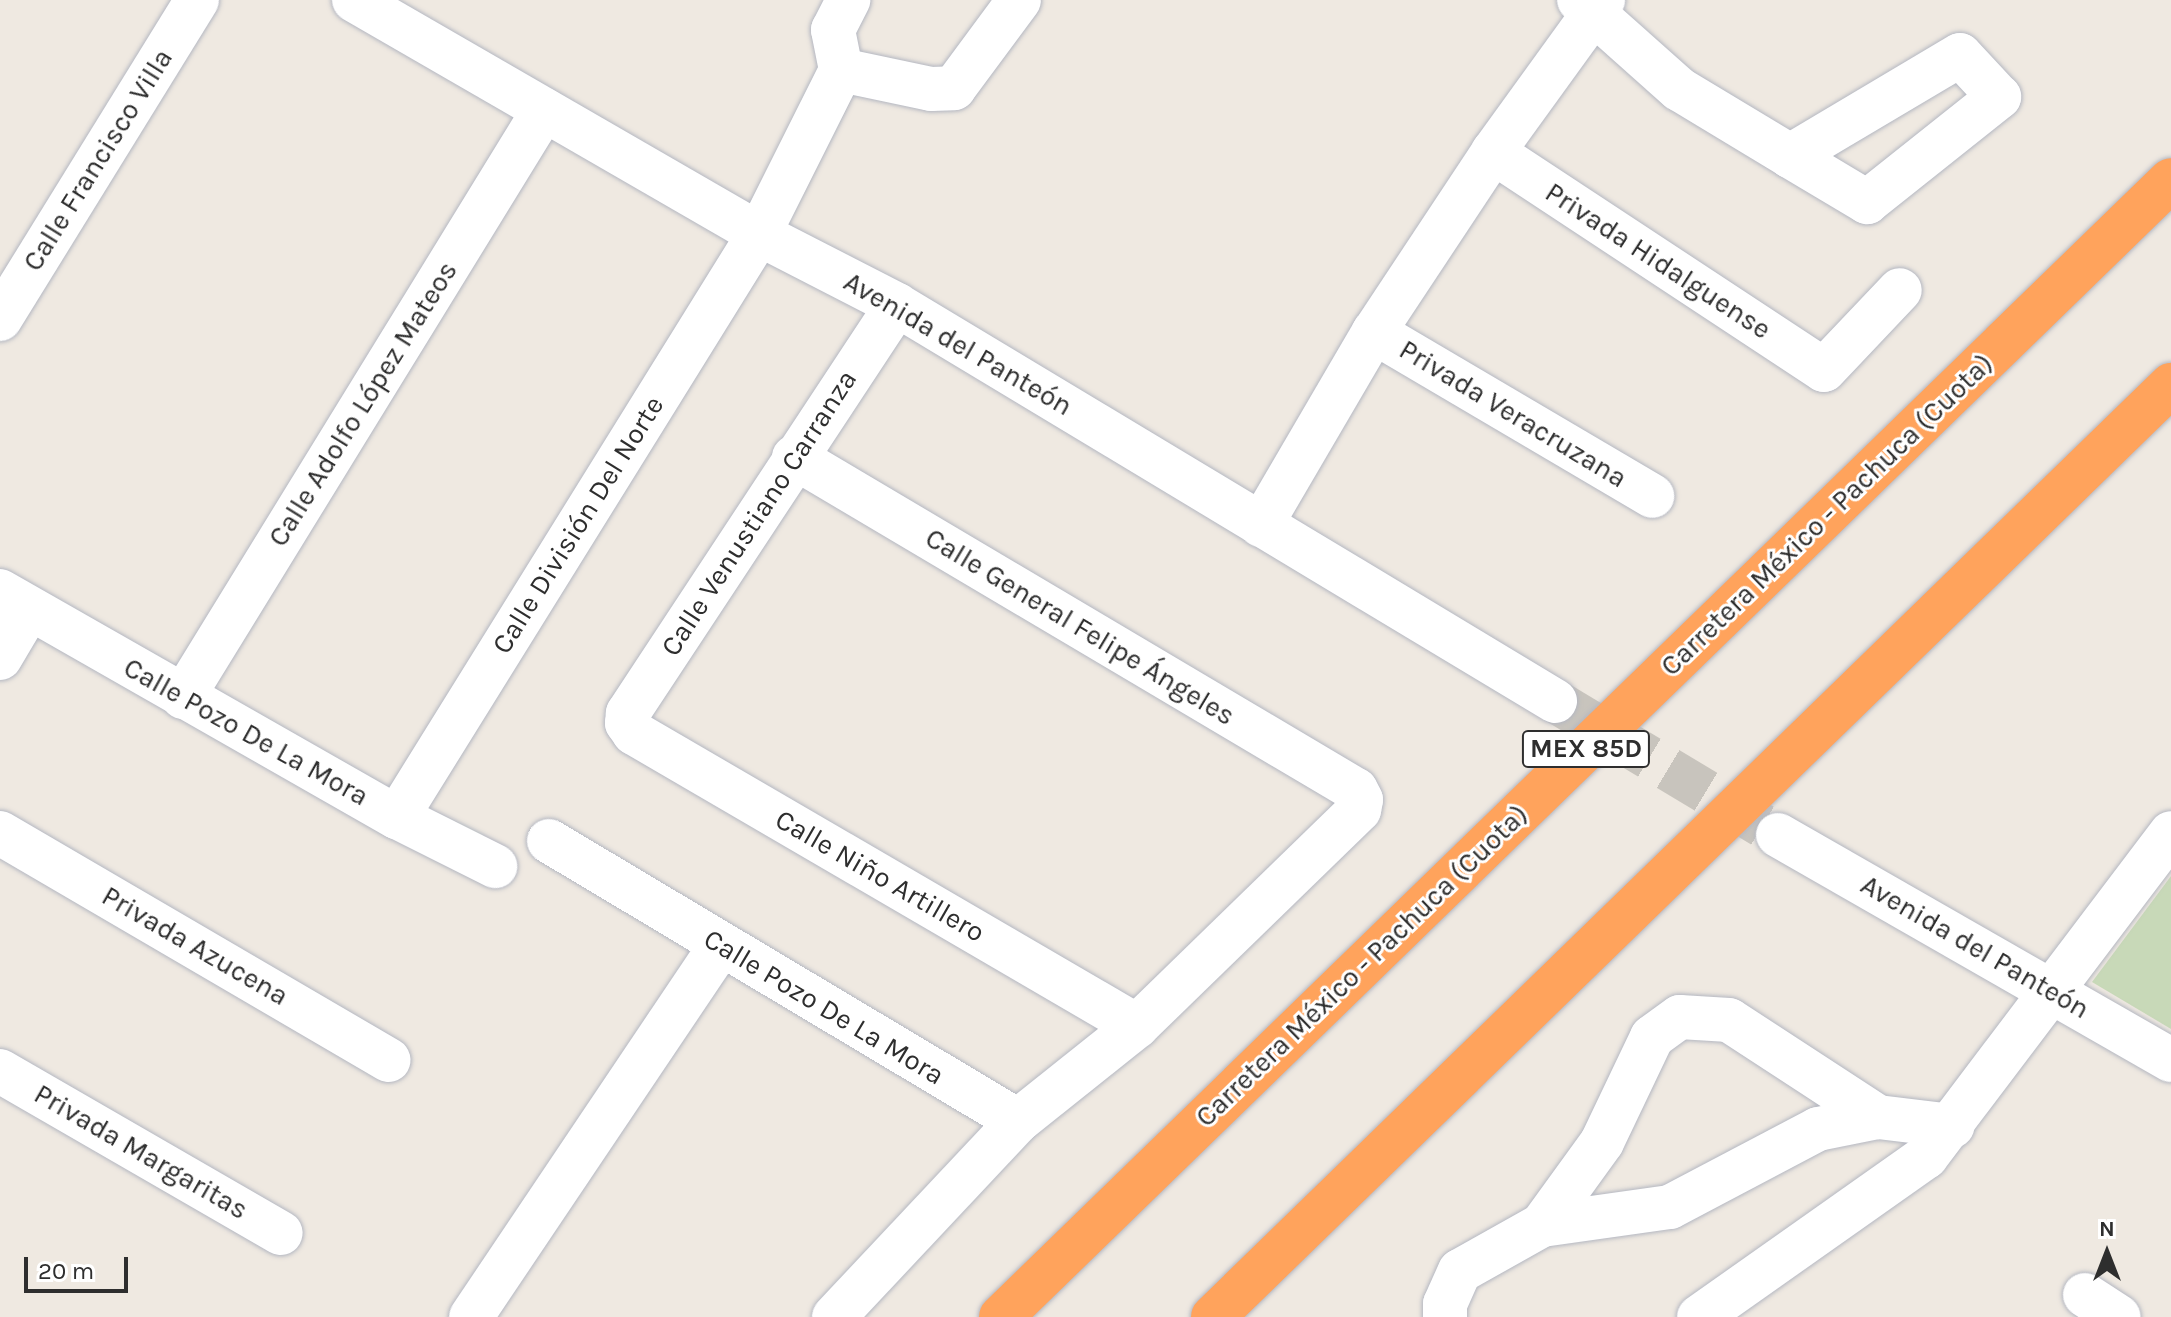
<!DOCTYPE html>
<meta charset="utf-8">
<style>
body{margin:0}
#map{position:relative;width:2171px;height:1317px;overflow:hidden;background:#efe9e1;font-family:Karla,sans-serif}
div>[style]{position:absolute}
.cemetery>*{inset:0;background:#c8d9b8}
.minor-tunnel>*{height:44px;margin-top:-22px;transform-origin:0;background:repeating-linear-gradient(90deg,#c8c4bd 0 44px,transparent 0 66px)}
.roads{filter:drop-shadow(0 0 2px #b4b7c1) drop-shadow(0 0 2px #b4b7c1)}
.minor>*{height:44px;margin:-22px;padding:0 22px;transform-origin:22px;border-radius:22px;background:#fff}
.highway>*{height:44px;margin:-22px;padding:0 22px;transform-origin:22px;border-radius:22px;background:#ffa35c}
span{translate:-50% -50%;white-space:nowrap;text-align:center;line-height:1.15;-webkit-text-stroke:6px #fff;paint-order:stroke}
.shield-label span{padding:2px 6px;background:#fff;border:2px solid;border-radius:6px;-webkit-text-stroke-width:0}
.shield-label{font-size:26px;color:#2e2e2e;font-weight:700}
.street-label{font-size:28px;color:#2e2e2e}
.north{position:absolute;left:2067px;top:1213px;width:80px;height:80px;-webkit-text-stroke:6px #fff;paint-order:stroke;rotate:0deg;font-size:22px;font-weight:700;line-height:32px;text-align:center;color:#2e2e2e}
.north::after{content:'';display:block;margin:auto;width:28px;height:36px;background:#2e2e2e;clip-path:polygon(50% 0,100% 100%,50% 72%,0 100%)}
.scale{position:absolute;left:24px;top:1257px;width:104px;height:36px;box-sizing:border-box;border:4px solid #2e2e2e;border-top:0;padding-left:10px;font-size:24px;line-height:28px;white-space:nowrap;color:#2e2e2e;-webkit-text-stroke:6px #fff;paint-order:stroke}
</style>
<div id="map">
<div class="cemetery">
<i style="clip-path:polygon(2171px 876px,2171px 1029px,2092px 982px)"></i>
</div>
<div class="minor-tunnel">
<i style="left:1555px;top:701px;width:260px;rotate:31deg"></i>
</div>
<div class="roads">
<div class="minor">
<i style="left:354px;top:0;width:468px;rotate:30deg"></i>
<i style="left:759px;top:234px;width:155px;rotate:27.2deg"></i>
<i style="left:897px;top:305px;width:768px;rotate:31.04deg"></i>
<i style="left:1579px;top:0;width:134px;rotate:41.7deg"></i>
<i style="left:1679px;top:89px;width:130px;rotate:31.1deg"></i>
<i style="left:1790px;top:156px;width:90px;rotate:30.9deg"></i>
<i style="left:1867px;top:202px;width:169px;rotate:-38.5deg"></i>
<i style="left:1999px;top:97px;width:57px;rotate:-132.9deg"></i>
<i style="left:1960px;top:55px;width:198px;rotate:149.3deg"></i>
<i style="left:841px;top:70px;width:92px;rotate:11.9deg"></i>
<i style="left:931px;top:89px;width:23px;rotate:-2deg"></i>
<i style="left:954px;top:88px;width:109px;rotate:-53.5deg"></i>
<i style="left:1493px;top:152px;width:396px;rotate:33.4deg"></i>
<i style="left:1824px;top:370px;width:110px;rotate:-46.5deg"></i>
<i style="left:897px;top:305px;width:489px;rotate:123.4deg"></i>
<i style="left:628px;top:713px;width:10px;rotate:96deg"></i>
<i style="left:627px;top:723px;width:12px;rotate:55deg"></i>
<i style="left:634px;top:733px;width:582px;rotate:30.22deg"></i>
<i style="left:0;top:319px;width:375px;rotate:-58.3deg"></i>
<i style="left:1374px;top:332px;width:323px;rotate:30.5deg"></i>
<i style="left:794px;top:457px;width:653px;rotate:30.65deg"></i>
<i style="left:1356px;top:790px;width:11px;rotate:63deg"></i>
<i style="left:1361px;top:800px;width:10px;rotate:101deg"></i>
<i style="left:1359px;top:810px;width:310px;rotate:135.8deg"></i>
<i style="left:1137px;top:1026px;width:152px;rotate:141.4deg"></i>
<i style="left:1018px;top:1121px;width:269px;rotate:133.2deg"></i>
<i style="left:1261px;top:525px;width:224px;rotate:-59.7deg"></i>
<i style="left:1374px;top:332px;width:216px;rotate:-56.5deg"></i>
<i style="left:1493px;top:152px;width:188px;rotate:-54.1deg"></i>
<i style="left:0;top:591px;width:457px;rotate:29.7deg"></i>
<i style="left:397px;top:817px;width:110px;rotate:26.6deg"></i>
<i style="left:0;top:658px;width:57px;rotate:-59.4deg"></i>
<i style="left:183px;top:697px;width:689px;rotate:-58.41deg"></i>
<i style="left:397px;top:817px;width:686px;rotate:-58.16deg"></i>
<i style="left:759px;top:234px;width:183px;rotate:-63.4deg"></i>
<i style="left:841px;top:70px;width:41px;rotate:-101.3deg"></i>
<i style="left:833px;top:30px;width:34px;rotate:-63deg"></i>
<i style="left:0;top:833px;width:450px;rotate:30.3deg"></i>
<i style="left:1778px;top:835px;width:453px;rotate:29.8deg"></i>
<i style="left:549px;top:841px;width:546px;rotate:30.84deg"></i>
<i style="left:0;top:1071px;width:324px;rotate:30deg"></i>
<i style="left:1542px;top:1225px;width:129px;rotate:-8deg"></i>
<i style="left:1670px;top:1207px;width:167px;rotate:-27.8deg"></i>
<i style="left:1818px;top:1129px;width:61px;rotate:-11.3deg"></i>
<i style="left:1878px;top:1117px;width:75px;rotate:6.9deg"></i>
<i style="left:2085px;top:1295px;width:40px;rotate:32.9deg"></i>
<i style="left:471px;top:1317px;width:447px;rotate:-56.1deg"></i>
<i style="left:1445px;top:1317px;width:13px;rotate:-90deg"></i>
<i style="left:1445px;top:1304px;width:36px;rotate:-66deg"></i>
<i style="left:1460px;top:1271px;width:94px;rotate:-29.3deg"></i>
<i style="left:1542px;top:1225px;width:102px;rotate:-54.1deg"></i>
<i style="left:1602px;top:1142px;width:116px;rotate:-64.5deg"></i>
<i style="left:1652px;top:1037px;width:34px;rotate:-36deg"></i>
<i style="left:1680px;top:1017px;width:49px;rotate:3.5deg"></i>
<i style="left:1729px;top:1020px;width:178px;rotate:33.1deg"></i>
<i style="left:1699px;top:1317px;width:278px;rotate:-35.2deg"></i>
<i style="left:1926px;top:1157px;width:406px;rotate:-52.9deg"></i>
</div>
<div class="highway">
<i style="left:1001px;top:1317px;width:1631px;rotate:-44.18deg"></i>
<i style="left:1213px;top:1317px;width:1337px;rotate:-44.21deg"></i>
</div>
</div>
<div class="shield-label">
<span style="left:1586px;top:749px">MEX 85D</span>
</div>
<div class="street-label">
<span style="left:98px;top:160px;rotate:-58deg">Calle Francisco Villa</span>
<span style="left:1658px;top:261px;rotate:33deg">Privada Hidalguense</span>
<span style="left:958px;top:344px;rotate:30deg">Avenida del Panteón</span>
<span style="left:363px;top:404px;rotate:-58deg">Calle Adolfo López Mateos</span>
<span style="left:1513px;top:414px;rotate:31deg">Privada Veracruzana</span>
<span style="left:759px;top:513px;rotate:-57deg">Calle Venustiano Carranza</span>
<span style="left:1827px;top:515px;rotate:-44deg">Carretera México - Pachuca (Cuota)</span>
<span style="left:578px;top:525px;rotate:-58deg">Calle División Del Norte</span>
<span style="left:1080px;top:627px;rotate:31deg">Calle General Felipe Ángeles</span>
<span style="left:246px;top:732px;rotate:29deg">Calle Pozo De La Mora</span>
<span style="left:880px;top:876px;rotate:30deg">Calle Niño Artillero</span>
<span style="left:195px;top:946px;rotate:30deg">Privada Azucena</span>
<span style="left:1975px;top:947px;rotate:30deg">Avenida del Panteón</span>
<span style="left:1362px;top:966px;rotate:-44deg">Carretera México - Pachuca (Cuota)</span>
<span style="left:824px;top:1007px;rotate:31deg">Calle Pozo De La Mora</span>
<span style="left:141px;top:1152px;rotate:30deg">Privada Margaritas</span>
</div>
<div class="north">N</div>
<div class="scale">20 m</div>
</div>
